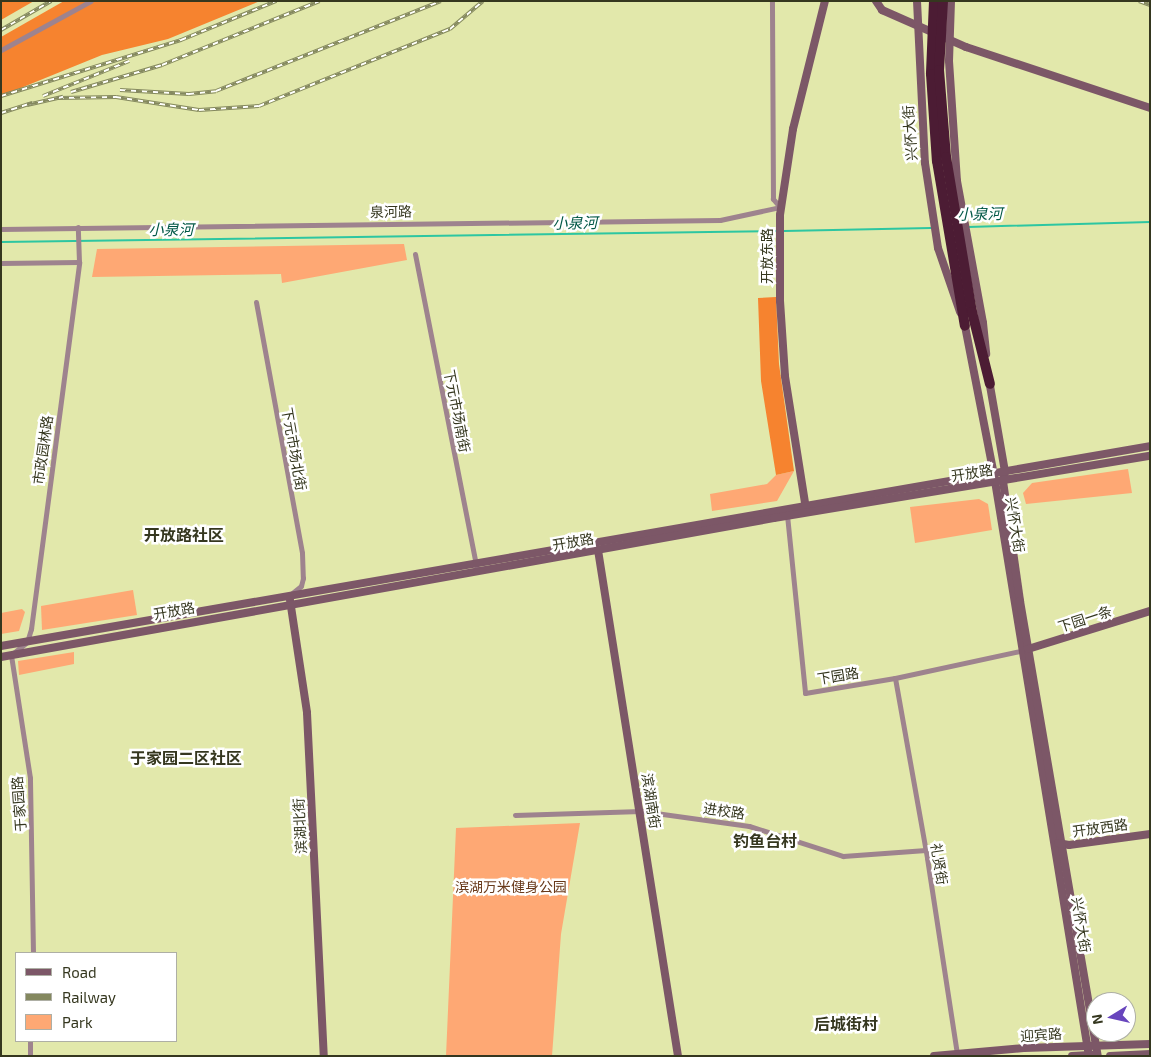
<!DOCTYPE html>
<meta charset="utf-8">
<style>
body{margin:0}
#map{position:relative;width:1151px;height:1057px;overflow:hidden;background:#e2e8ab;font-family:"Exo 2","Noto Sans SC",sans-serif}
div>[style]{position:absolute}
.green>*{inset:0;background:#fea874}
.forest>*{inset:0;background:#f6832f}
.stream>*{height:2px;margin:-1px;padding:0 1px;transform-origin:1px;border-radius:1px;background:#2dc6a1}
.street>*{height:5px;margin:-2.5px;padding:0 2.5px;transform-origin:2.5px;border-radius:2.5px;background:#9e838e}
.secondary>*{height:8px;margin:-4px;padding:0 4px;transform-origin:4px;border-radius:4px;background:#7c5767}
.rail>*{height:4px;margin-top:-2px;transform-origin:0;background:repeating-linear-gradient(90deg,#fff 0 5.5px,#84885f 0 11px);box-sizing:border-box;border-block:1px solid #84885f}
.secondary-bridge>*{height:8px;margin:-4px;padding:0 4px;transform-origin:4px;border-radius:4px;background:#7c5767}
.highway-bridge>*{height:10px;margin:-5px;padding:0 5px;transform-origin:5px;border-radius:5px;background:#4c1c34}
span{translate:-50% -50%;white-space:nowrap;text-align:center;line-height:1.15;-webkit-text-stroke:5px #fff;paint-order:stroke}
.street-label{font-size:14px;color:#35371f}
.park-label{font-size:14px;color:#693a1b}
.water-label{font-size:15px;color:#025846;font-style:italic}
.quarter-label{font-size:16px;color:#35371f;font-weight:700}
.frame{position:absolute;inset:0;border:2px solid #35371f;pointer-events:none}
.legend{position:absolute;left:15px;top:952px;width:162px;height:90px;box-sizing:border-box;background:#fff;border:1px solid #aeafa5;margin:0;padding:6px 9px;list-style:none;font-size:15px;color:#35371f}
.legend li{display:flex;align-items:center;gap:10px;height:25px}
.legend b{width:25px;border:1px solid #aeafa5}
.north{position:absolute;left:1086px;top:992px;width:50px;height:50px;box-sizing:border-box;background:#fff;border:1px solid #aeafa5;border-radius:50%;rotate:261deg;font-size:14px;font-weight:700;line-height:20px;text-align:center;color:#35371f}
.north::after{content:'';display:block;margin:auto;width:18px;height:22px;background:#6845bd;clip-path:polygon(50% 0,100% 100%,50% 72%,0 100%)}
</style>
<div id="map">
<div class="green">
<i style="clip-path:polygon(404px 244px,407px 260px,282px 283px,281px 274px,92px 277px,97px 249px)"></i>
<i style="clip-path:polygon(1128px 469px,1132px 493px,1026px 504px,1023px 493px,1032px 483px)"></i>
<i style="clip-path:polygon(794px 471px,777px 501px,712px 511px,710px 494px,767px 484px,776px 475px)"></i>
<i style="clip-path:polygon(979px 499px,988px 504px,992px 530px,915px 543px,910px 507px)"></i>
<i style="clip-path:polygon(133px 590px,137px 615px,42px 630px,41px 606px)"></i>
<i style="clip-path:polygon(22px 609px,25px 612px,19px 631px,1px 634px,1px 613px)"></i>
<i style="clip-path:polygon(74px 652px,74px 664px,19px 675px,18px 661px)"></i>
<i style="clip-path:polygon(580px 823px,561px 934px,552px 1056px,446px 1056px,456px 828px)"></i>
</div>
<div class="forest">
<i style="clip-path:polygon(1px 1px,34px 1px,1px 20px)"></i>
<i style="clip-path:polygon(64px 1px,260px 1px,168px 39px,102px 55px,1px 96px,1px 37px)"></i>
<i style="clip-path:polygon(776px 297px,779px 364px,794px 471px,776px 475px,761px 381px,758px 298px)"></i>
</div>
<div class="stream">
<i style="left:968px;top:227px;width:182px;rotate:-1.6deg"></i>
<i style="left:784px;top:231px;width:147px;rotate:-1.2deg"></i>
<i style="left:1px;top:242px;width:778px;rotate:-0.81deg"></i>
</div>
<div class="street">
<i style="left:1px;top:50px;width:102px;rotate:-28.6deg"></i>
<i style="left:1px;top:229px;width:719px;rotate:-0.72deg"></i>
<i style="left:720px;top:220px;width:61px;rotate:-12.2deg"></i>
<i style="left:780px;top:207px;width:11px;rotate:-131deg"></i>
<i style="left:773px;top:199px;width:198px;rotate:-90.3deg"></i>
<i style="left:415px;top:254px;width:318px;rotate:78.9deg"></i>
<i style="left:1px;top:263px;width:78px;rotate:-0.7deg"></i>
<i style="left:256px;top:302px;width:255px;rotate:79.6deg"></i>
<i style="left:302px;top:553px;width:25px;rotate:88deg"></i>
<i style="left:303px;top:578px;width:8px;rotate:104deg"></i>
<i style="left:301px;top:586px;width:14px;rotate:141deg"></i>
<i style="left:787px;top:515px;width:179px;rotate:84.2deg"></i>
<i style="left:805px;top:693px;width:91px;rotate:-9.5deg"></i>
<i style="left:895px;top:678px;width:133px;rotate:-12.2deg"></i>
<i style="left:895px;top:678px;width:183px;rotate:79.9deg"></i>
<i style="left:927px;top:858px;width:199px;rotate:81.3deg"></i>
<i style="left:515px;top:815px;width:126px;rotate:-1.8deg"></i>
<i style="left:641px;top:811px;width:109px;rotate:7.9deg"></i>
<i style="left:749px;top:826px;width:99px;rotate:17.7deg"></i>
<i style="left:843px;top:856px;width:83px;rotate:-4.1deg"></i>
<i style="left:33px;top:953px;width:175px;rotate:-91deg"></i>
<i style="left:30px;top:778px;width:124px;rotate:-98.8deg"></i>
<i style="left:11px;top:655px;width:21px;rotate:-39deg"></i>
<i style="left:27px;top:642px;width:14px;rotate:-73deg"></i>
<i style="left:31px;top:629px;width:370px;rotate:-82.5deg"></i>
<i style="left:79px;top:262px;width:35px;rotate:-92deg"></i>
<i style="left:30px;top:1056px;width:15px;rotate:-90deg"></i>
</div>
<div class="secondary">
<i style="left:876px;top:1px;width:11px;rotate:56deg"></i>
<i style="left:882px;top:10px;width:92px;rotate:23.8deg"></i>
<i style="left:966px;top:47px;width:194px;rotate:18.3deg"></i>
<i style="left:983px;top:323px;width:31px;rotate:84deg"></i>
<i style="left:965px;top:326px;width:158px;rotate:79deg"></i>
<i style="left:995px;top:481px;width:583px;rotate:80.72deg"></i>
<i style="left:989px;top:380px;width:93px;rotate:80.1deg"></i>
<i style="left:1005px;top:472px;width:9px;rotate:103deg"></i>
<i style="left:1003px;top:481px;width:121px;rotate:81.9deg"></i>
<i style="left:1020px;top:601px;width:462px;rotate:80.3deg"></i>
<i style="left:806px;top:509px;width:135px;rotate:-99deg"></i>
<i style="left:785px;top:376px;width:75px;rotate:-93.8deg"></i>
<i style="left:780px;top:301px;width:86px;rotate:-90deg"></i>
<i style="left:780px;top:215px;width:87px;rotate:-81.4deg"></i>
<i style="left:793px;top:129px;width:132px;rotate:-76deg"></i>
<i style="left:598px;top:550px;width:512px;rotate:81.02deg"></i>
<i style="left:290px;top:600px;width:114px;rotate:81.4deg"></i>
<i style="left:307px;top:713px;width:343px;rotate:87.2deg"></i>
<i style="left:1px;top:646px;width:1166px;rotate:-9.87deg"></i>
<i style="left:1028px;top:649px;width:128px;rotate:-17.3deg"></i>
<i style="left:1px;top:657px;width:785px;rotate:-10.19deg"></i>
<i style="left:774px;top:518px;width:381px;rotate:-9.4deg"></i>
<i style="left:1058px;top:843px;width:11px;rotate:10deg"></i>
<i style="left:1069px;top:845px;width:82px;rotate:-7.7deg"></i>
<i style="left:934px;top:1056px;width:90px;rotate:-5.1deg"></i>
<i style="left:1024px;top:1048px;width:126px;rotate:-1.8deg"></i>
<i style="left:1072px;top:1056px;width:22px;rotate:-3deg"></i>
<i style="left:1110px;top:1056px;width:40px;rotate:-2.9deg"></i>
</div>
<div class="rail">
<i style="left:1139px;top:1px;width:12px;rotate:20deg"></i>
<i style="left:1px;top:30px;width:58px;rotate:-30.1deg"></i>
<i style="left:120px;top:90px;width:69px;rotate:3.3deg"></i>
<i style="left:189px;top:94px;width:27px;rotate:-6deg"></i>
<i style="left:216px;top:91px;width:242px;rotate:-21.8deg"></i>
<i style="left:71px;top:92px;width:95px;rotate:-16.5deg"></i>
<i style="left:162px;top:65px;width:170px;rotate:-22.1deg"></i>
<i style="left:1px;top:96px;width:189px;rotate:-17.3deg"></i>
<i style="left:181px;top:40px;width:103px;rotate:-22.3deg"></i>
<i style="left:43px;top:96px;width:93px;rotate:-22.1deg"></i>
<i style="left:58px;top:98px;width:58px;rotate:-1deg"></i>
<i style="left:116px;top:97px;width:84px;rotate:8.9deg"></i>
<i style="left:199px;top:110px;width:60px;rotate:-3.8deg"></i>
<i style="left:259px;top:106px;width:206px;rotate:-22deg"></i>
<i style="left:450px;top:29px;width:43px;rotate:-40.3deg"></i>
<i style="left:27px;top:105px;width:37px;rotate:-13deg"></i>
<i style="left:1px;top:113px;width:33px;rotate:-18deg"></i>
</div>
<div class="secondary-bridge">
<i style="left:917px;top:1px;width:162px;rotate:87.2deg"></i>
<i style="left:925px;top:163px;width:86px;rotate:81.3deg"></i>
<i style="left:938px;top:248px;width:68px;rotate:71deg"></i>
<i style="left:951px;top:1px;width:60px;rotate:91.9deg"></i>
<i style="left:949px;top:61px;width:120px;rotate:86.2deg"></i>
<i style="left:957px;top:181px;width:144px;rotate:79.6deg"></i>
</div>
<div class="highway-bridge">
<i style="left:934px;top:1px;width:73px;rotate:92.4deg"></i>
<i style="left:931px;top:74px;width:87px;rotate:86.1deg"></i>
<i style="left:937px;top:161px;width:167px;rotate:80.4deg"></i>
<i style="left:943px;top:1px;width:69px;rotate:93.3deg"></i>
<i style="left:939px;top:70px;width:87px;rotate:85.4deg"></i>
<i style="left:946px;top:157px;width:157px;rotate:80.5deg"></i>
<i style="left:972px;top:312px;width:74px;rotate:76deg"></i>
</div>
<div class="street-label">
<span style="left:910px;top:133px;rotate:-94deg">兴怀大街</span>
<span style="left:391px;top:212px;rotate:-1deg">泉河路</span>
<span style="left:767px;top:256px;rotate:-90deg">开放东路</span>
<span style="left:457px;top:411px;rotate:79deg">下元市场南街</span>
<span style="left:294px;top:449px;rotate:80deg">下元市场北街</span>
<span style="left:43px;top:450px;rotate:-82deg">市政园林路</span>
<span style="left:972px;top:473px;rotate:-9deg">开放路</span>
<span style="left:1015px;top:525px;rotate:81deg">兴怀大街</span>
<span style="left:573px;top:542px;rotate:-10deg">开放路</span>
<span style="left:174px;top:611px;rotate:-10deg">开放路</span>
<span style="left:1085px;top:619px;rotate:-18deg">下园一条</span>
<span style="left:838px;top:676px;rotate:-9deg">下园路</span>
<span style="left:651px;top:801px;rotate:81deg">滨湖南街</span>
<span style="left:19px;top:804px;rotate:-94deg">于家园路</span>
<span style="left:724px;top:811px;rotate:8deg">进校路</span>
<span style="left:300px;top:826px;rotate:-93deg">滨湖北街</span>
<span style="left:1100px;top:828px;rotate:-8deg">开放西路</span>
<span style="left:939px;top:864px;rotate:81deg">礼贤街</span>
<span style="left:1081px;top:925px;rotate:81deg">兴怀大街</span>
<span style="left:1041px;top:1035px;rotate:-4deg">迎宾路</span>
</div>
<div class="park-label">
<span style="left:511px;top:887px">滨湖万米健身公园</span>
</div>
<div class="water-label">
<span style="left:980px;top:214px;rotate:-1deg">小泉河</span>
<span style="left:575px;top:223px;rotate:-1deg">小泉河</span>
<span style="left:171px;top:230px">小泉河</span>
</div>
<div class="quarter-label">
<span style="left:184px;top:535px">开放路社区</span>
<span style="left:186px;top:758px">于家园二区社区</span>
<span style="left:765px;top:841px">钓鱼台村</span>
<span style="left:846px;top:1024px">后城街村</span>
</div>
<div class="frame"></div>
<ul class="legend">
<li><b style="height:6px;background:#7c5767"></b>Road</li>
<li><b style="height:6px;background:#84885f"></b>Railway</li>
<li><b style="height:14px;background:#fea874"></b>Park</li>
</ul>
<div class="north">N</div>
</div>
